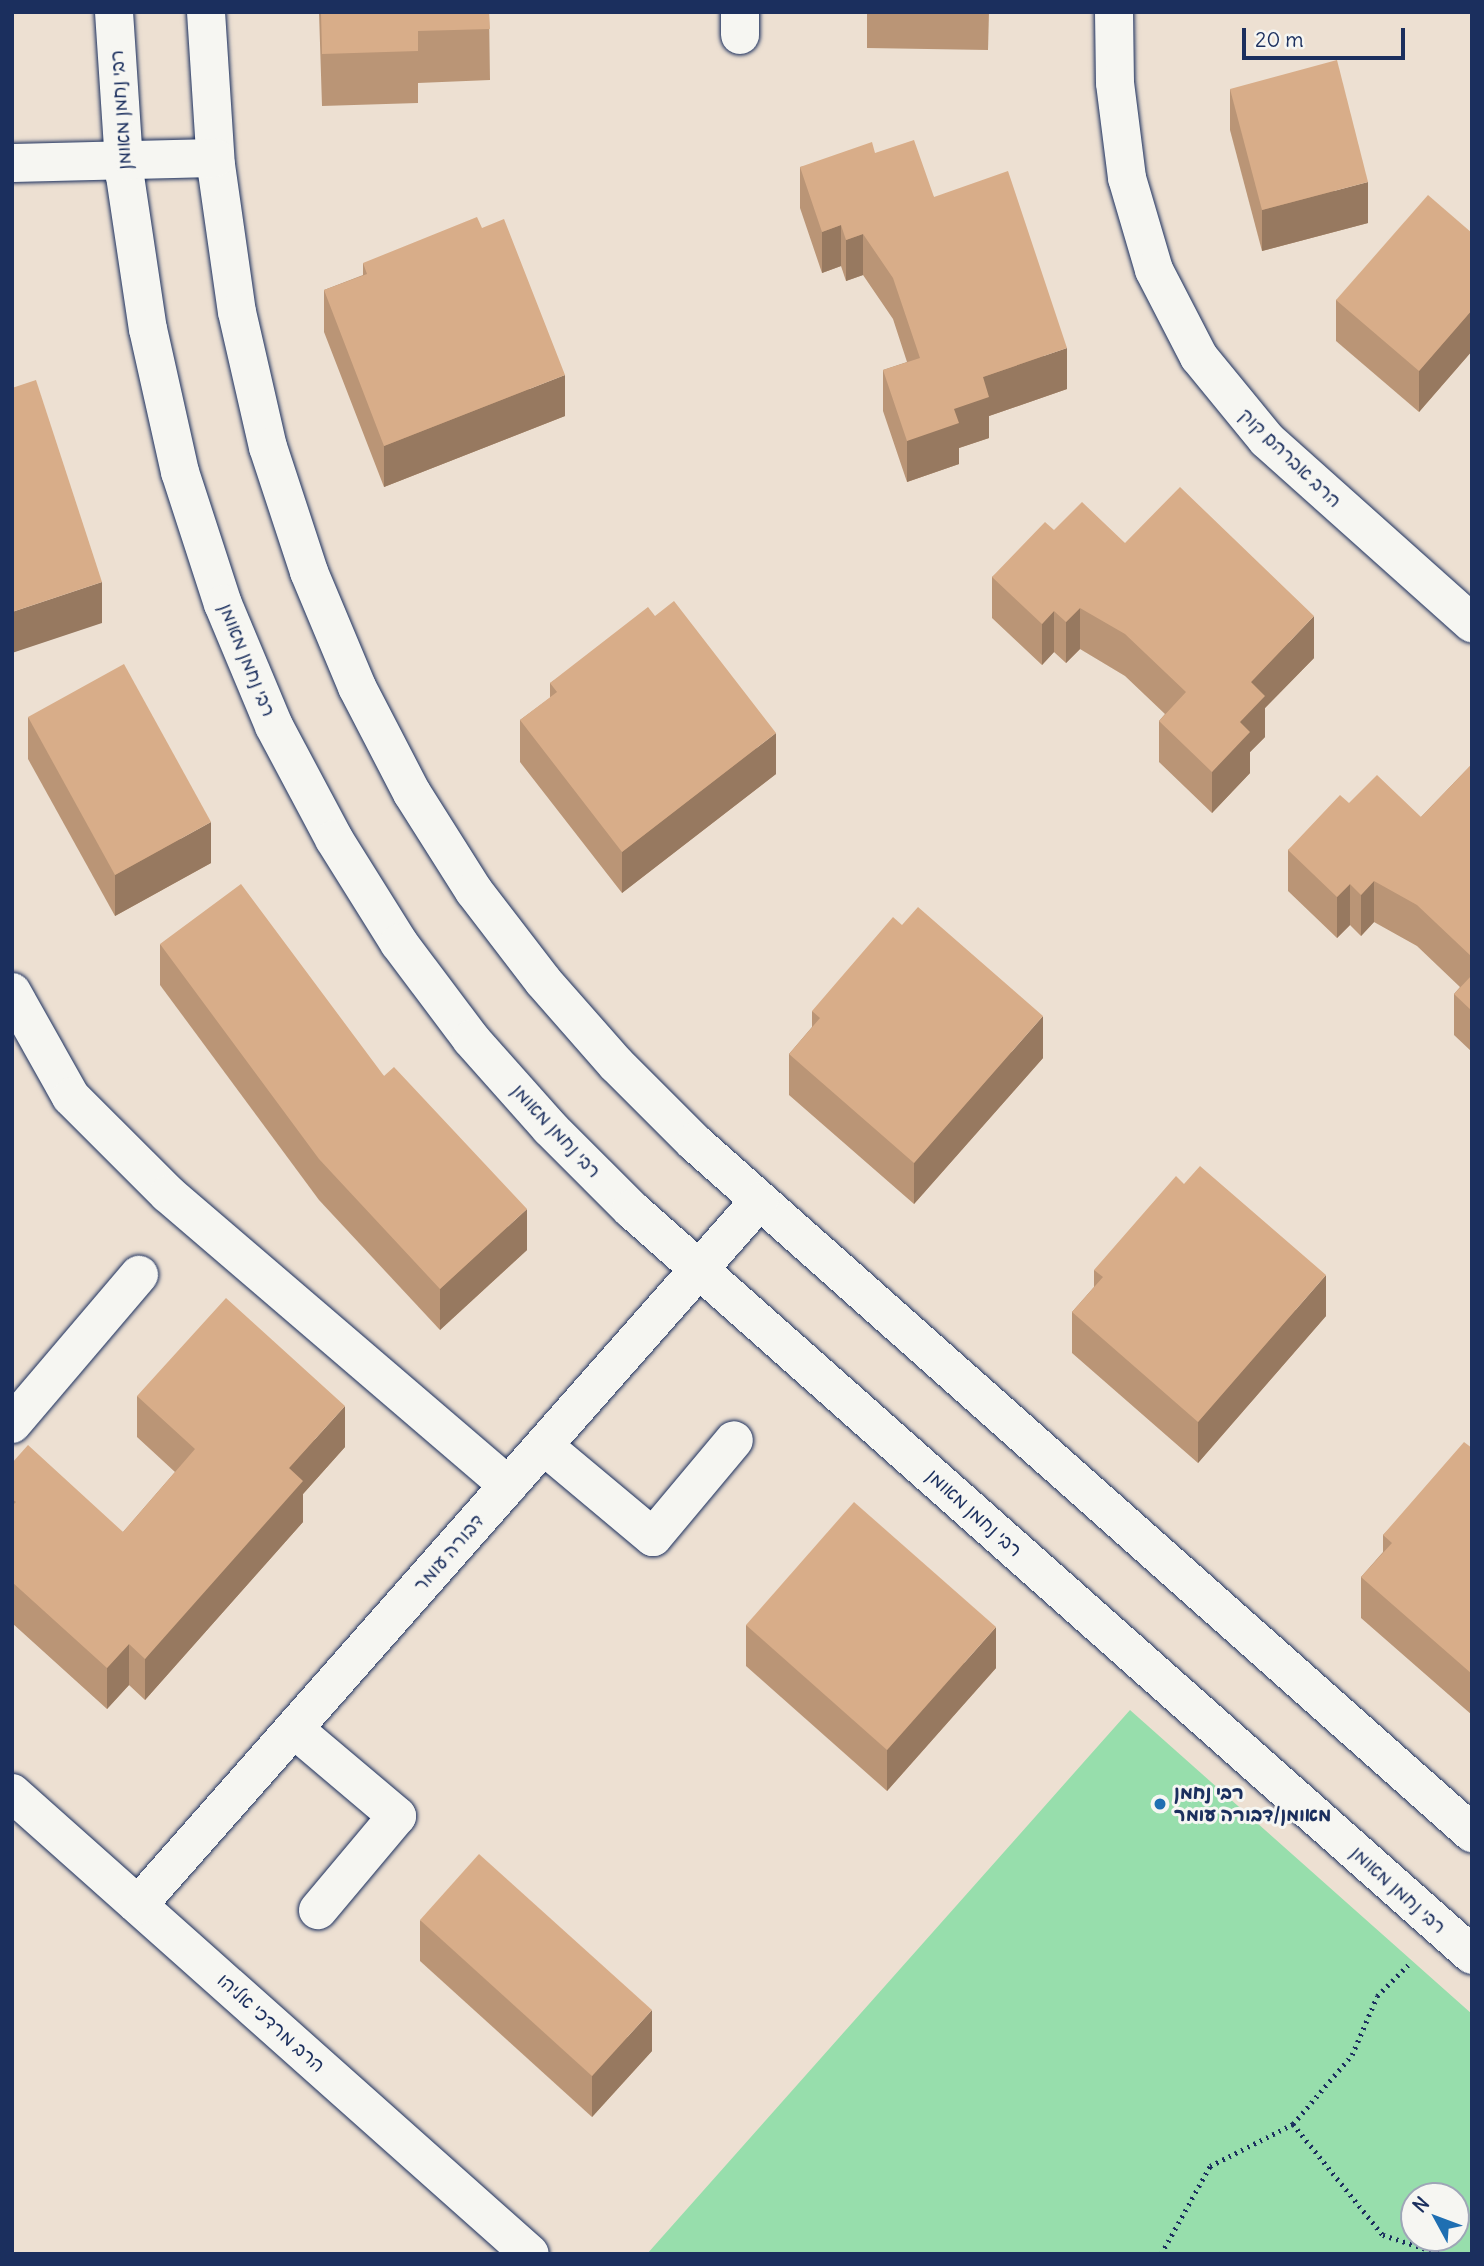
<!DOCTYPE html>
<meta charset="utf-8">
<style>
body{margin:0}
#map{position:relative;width:1484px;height:2266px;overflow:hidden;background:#ede0d2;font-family:Delius,"Playpen Sans Hebrew",sans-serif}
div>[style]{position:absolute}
.green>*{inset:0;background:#97deac}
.path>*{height:4.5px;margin-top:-2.25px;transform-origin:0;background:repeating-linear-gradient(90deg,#1b2f5e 0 2px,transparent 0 7px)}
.roads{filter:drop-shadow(0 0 2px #1b2f5e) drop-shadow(0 0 2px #1b2f5e)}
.minor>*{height:38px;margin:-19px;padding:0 19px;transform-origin:19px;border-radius:19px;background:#f6f6f2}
.wall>*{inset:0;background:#ba9576}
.shaded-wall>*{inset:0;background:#977960}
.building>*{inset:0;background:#d8ad89}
.dots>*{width:19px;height:19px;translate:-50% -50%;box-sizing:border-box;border:4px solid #f6f6f2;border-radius:50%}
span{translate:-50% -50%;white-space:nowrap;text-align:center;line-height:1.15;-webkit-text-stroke:6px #f6f6f2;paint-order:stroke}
.street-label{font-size:19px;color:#1b2f5e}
.poi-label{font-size:19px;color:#1b2f5e;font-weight:700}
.left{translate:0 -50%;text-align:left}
.frame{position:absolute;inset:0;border:14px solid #1b2f5e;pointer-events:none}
.north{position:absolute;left:1400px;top:2182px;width:70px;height:70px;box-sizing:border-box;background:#f6f6f2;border:2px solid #9ea6b7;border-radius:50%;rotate:311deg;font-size:19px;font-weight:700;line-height:28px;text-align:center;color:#1b2f5e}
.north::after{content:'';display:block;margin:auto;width:24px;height:32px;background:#1f6fb2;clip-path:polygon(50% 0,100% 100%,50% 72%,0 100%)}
.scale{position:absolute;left:1242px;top:28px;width:163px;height:32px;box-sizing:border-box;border:4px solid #1b2f5e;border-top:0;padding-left:9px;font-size:21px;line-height:24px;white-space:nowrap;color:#1b2f5e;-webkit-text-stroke:5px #f6f6f2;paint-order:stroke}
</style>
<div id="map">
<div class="green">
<i style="clip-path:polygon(evenodd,1130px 1710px,1472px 2014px,1472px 2254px,647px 2254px,1130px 1710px,1414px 2196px,1456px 2196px,1456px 2238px,1414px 2238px,1414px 2196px)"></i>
</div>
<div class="path">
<i style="left:1293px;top:2124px;width:143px;rotate:51deg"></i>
<i style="left:1383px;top:2235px;width:62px;rotate:17.9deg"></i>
<i style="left:1161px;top:2254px;width:101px;rotate:-60.9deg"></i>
<i style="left:1210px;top:2166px;width:93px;rotate:-26.8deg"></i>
<i style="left:1293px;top:2124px;width:91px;rotate:-49.5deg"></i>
<i style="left:1352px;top:2055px;width:64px;rotate:-67deg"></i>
<i style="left:1377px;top:1996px;width:47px;rotate:-45deg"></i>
</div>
<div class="roads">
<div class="minor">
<i style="left:114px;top:12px;width:164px;rotate:86.2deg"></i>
<i style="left:125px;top:176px;width:155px;rotate:81.5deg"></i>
<i style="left:148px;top:329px;width:147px;rotate:77.4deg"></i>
<i style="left:180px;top:472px;width:139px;rotate:72deg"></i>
<i style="left:223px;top:604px;width:132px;rotate:67.3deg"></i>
<i style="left:274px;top:726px;width:128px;rotate:62deg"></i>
<i style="left:334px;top:839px;width:123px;rotate:58deg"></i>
<i style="left:399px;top:943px;width:120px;rotate:53.1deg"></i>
<i style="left:471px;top:1039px;width:119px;rotate:48.4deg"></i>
<i style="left:550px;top:1128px;width:115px;rotate:45deg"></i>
<i style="left:631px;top:1209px;width:1124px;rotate:41.57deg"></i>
<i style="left:206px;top:12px;width:153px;rotate:86.3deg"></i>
<i style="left:216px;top:165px;width:148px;rotate:81.9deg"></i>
<i style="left:237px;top:312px;width:139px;rotate:77.1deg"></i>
<i style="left:268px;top:447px;width:132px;rotate:71.8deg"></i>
<i style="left:309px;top:572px;width:125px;rotate:67.3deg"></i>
<i style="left:357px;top:687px;width:119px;rotate:62.6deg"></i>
<i style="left:412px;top:793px;width:116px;rotate:57.7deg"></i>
<i style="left:474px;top:891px;width:113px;rotate:52.5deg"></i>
<i style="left:543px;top:981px;width:111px;rotate:48.7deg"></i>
<i style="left:616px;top:1064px;width:110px;rotate:45deg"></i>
<i style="left:694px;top:1142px;width:1041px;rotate:41.61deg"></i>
<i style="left:740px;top:12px;width:23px;rotate:90deg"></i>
<i style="left:1114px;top:12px;width:71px;rotate:89.2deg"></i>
<i style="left:1115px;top:83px;width:96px;rotate:82.8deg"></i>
<i style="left:1127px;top:178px;width:96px;rotate:73.6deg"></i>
<i style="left:1154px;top:270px;width:98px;rotate:62.7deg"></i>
<i style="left:1199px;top:357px;width:107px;rotate:50.7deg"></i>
<i style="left:1267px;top:440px;width:275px;rotate:41.8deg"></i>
<i style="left:12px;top:163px;width:203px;rotate:-1.4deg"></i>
<i style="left:12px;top:992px;width:120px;rotate:60.7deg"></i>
<i style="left:71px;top:1097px;width:137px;rotate:45deg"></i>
<i style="left:168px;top:1194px;width:448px;rotate:40.6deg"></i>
<i style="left:12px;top:1424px;width:196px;rotate:-49.6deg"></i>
<i style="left:544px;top:1446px;width:142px;rotate:39.9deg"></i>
<i style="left:653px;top:1537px;width:126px;rotate:-50.1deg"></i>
<i style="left:294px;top:1729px;width:135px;rotate:40.2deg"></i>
<i style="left:397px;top:1816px;width:123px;rotate:130deg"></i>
<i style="left:12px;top:1793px;width:693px;rotate:41.67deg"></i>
<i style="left:138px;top:1905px;width:939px;rotate:-48.58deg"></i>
</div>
</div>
<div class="wall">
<i style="clip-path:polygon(319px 12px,489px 12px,490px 80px,418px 83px,418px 103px,322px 106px)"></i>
<i style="clip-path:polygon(867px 12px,989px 12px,988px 50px,867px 48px)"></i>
<i style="clip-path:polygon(1230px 89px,1368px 223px,1262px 251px,1230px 130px)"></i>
<i style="clip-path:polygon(875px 153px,934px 197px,1067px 389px,989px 416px,989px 438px,959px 448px,959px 464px,907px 482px,883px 411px,883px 370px,907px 362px,893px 319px,863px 275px,846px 281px,841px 266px,822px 273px,800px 208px,800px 167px)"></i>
<i style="clip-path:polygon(1472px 233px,1472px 351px,1419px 412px,1336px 341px,1336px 300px)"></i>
<i style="clip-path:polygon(363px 263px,565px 416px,384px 487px,324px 332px,324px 290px,363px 275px)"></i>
<i style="clip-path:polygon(1054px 530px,1125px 543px,1314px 658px,1265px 708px,1265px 737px,1250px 752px,1250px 773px,1212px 813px,1159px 762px,1159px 721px,1165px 714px,1125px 676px,1080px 649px,1066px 663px,1054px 652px,1042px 665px,992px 618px,992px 577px)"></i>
<i style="clip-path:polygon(655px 616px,776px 774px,622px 893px,520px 762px,520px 720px,550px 698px,550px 683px)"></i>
<i style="clip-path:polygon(28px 717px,211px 863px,115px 916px,28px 759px)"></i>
<i style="clip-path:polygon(1472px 764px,1472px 1052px,1454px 1035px,1454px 994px,1460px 987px,1417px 946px,1374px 922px,1361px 936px,1350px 925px,1337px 938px,1288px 891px,1288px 850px,1349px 803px,1421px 817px)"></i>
<i style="clip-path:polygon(160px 944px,384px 1076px,527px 1250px,440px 1330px,319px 1200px,160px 985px)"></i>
<i style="clip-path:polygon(812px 1011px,1043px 1058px,914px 1204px,789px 1095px,789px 1054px,812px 1027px)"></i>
<i style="clip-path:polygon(1094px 1270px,1326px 1316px,1198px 1463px,1072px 1353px,1072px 1312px,1094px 1287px)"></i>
<i style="clip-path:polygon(137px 1396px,345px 1447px,303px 1494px,303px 1522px,145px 1700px,129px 1685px,107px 1709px,12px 1623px,12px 1499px,123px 1532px,175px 1472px,137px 1437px)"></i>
<i style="clip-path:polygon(1472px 1448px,1472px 1715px,1361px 1618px,1361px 1577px,1383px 1552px,1383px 1535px)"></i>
<i style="clip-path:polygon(746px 1625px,996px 1668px,887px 1791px,746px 1666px)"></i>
<i style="clip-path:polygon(420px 1920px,652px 2051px,592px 2117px,420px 1961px)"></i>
</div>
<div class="shaded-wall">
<i style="clip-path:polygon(1368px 182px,1368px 223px,1262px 251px,1262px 210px)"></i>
<i style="clip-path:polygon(841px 225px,841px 266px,822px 273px,822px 232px)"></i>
<i style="clip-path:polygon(863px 234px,863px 275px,846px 281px,846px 240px)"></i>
<i style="clip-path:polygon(1472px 310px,1472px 351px,1419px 412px,1419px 371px)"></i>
<i style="clip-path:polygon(1067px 348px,1067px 389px,989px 416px,989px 438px,959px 448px,959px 464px,907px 482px,907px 441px,983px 377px)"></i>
<i style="clip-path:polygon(565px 375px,565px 416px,384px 487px,384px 446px)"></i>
<i style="clip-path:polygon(102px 582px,102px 623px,12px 653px,12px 612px)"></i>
<i style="clip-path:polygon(1080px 608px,1080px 649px,1066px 663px,1066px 622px)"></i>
<i style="clip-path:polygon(1054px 611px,1054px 652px,1042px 665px,1042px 624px)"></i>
<i style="clip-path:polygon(1314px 616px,1314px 658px,1265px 708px,1265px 737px,1250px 752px,1250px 773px,1212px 813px,1212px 772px,1240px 722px,1251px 682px)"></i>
<i style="clip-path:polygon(776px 733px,776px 774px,622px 893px,622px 852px)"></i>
<i style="clip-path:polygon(211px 822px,211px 863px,115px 916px,115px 875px)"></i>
<i style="clip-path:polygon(1374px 881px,1374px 922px,1361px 936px,1361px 895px)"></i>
<i style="clip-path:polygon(1350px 884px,1350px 925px,1337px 938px,1337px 897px)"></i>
<i style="clip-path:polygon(1043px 1016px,1043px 1058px,914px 1204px,914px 1163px)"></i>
<i style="clip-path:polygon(527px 1209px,527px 1250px,440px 1330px,440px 1289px)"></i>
<i style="clip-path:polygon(1326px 1275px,1326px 1316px,1198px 1463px,1198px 1422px)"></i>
<i style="clip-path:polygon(345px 1406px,345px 1447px,303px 1494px,303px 1522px,145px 1700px,145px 1659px,289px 1468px)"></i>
<i style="clip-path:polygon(996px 1627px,996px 1668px,887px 1791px,887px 1750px)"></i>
<i style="clip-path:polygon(129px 1644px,129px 1685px,107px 1709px,107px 1668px)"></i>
<i style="clip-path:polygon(652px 2010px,652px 2051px,592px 2117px,592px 2076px)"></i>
</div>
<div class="building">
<i style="clip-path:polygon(321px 12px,489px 12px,490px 29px,418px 31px,418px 51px,322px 54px)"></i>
<i style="clip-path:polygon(1337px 60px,1368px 182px,1262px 210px,1230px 89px)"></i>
<i style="clip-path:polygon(914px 140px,934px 197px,1008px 171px,1067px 348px,983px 377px,989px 397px,954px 409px,959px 423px,907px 441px,883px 370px,920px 358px,893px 278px,863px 234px,846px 240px,841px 225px,822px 232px,800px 167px,872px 142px,875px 153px)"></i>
<i style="clip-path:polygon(1428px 195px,1472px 233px,1472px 310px,1419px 371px,1336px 300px)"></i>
<i style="clip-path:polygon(477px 217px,482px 228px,504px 219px,565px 375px,384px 446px,324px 290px,367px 274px,363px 263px)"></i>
<i style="clip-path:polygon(36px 380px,102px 582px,12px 612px,12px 388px)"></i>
<i style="clip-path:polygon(1180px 487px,1314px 616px,1251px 682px,1265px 696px,1240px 722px,1250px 732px,1212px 772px,1159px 721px,1186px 692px,1125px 634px,1080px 608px,1066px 622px,1054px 611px,1042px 624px,992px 577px,1045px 522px,1054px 530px,1082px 502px,1125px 543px)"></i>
<i style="clip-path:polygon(674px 601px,776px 733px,622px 852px,520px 720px,557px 692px,550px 683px,648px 607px,655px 616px)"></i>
<i style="clip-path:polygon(124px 664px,211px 822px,115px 875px,28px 717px)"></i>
<i style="clip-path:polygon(1472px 764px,1472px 957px,1417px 905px,1374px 881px,1361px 895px,1350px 884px,1337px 897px,1288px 850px,1340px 795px,1349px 803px,1377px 775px,1421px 817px)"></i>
<i style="clip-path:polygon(241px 884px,384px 1076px,394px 1067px,527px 1209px,440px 1289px,319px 1159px,160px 944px)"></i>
<i style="clip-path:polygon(918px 907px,1043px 1016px,914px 1163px,789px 1054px,820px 1018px,812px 1011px,893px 917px,902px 925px)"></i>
<i style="clip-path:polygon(1472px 975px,1472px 1011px,1454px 994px)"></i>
<i style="clip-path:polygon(1200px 1166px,1326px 1275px,1198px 1422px,1072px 1312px,1103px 1277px,1094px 1270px,1176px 1176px,1184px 1184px)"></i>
<i style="clip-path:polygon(226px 1298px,345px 1406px,289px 1468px,303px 1481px,145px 1659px,129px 1644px,107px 1668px,12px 1582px,12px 1506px,16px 1502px,12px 1499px,12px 1463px,28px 1445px,123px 1532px,195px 1449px,137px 1396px)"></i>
<i style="clip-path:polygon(1464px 1442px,1472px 1448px,1472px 1674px,1361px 1577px,1392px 1543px,1383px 1535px)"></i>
<i style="clip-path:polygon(854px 1502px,996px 1627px,887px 1750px,746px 1625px)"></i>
<i style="clip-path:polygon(479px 1854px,652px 2010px,592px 2076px,420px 1920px)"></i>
</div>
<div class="dots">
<i style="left:1160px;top:1804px;background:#1f6fb2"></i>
</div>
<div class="street-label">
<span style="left:121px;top:110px;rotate:-94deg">רבי נחמן מאומן</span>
<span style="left:1290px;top:458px;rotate:44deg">הרב אברהם קוק</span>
<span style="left:247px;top:660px;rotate:68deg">רבי נחמן מאומן</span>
<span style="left:556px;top:1131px;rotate:47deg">רבי נחמן מאומן</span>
<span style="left:974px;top:1513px;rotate:42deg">רבי נחמן מאומן</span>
<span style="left:449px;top:1553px;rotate:-49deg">דבורה עומר</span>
<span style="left:1398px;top:1890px;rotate:42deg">רבי נחמן מאומן</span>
<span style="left:271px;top:2023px;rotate:42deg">הרב מרדכי אליהו</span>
</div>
<div class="poi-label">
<span class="left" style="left:1174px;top:1804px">רבי נחמן<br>מאומן/דבורה עומר</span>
</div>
<div class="frame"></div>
<div class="north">N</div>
<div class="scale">20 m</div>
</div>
